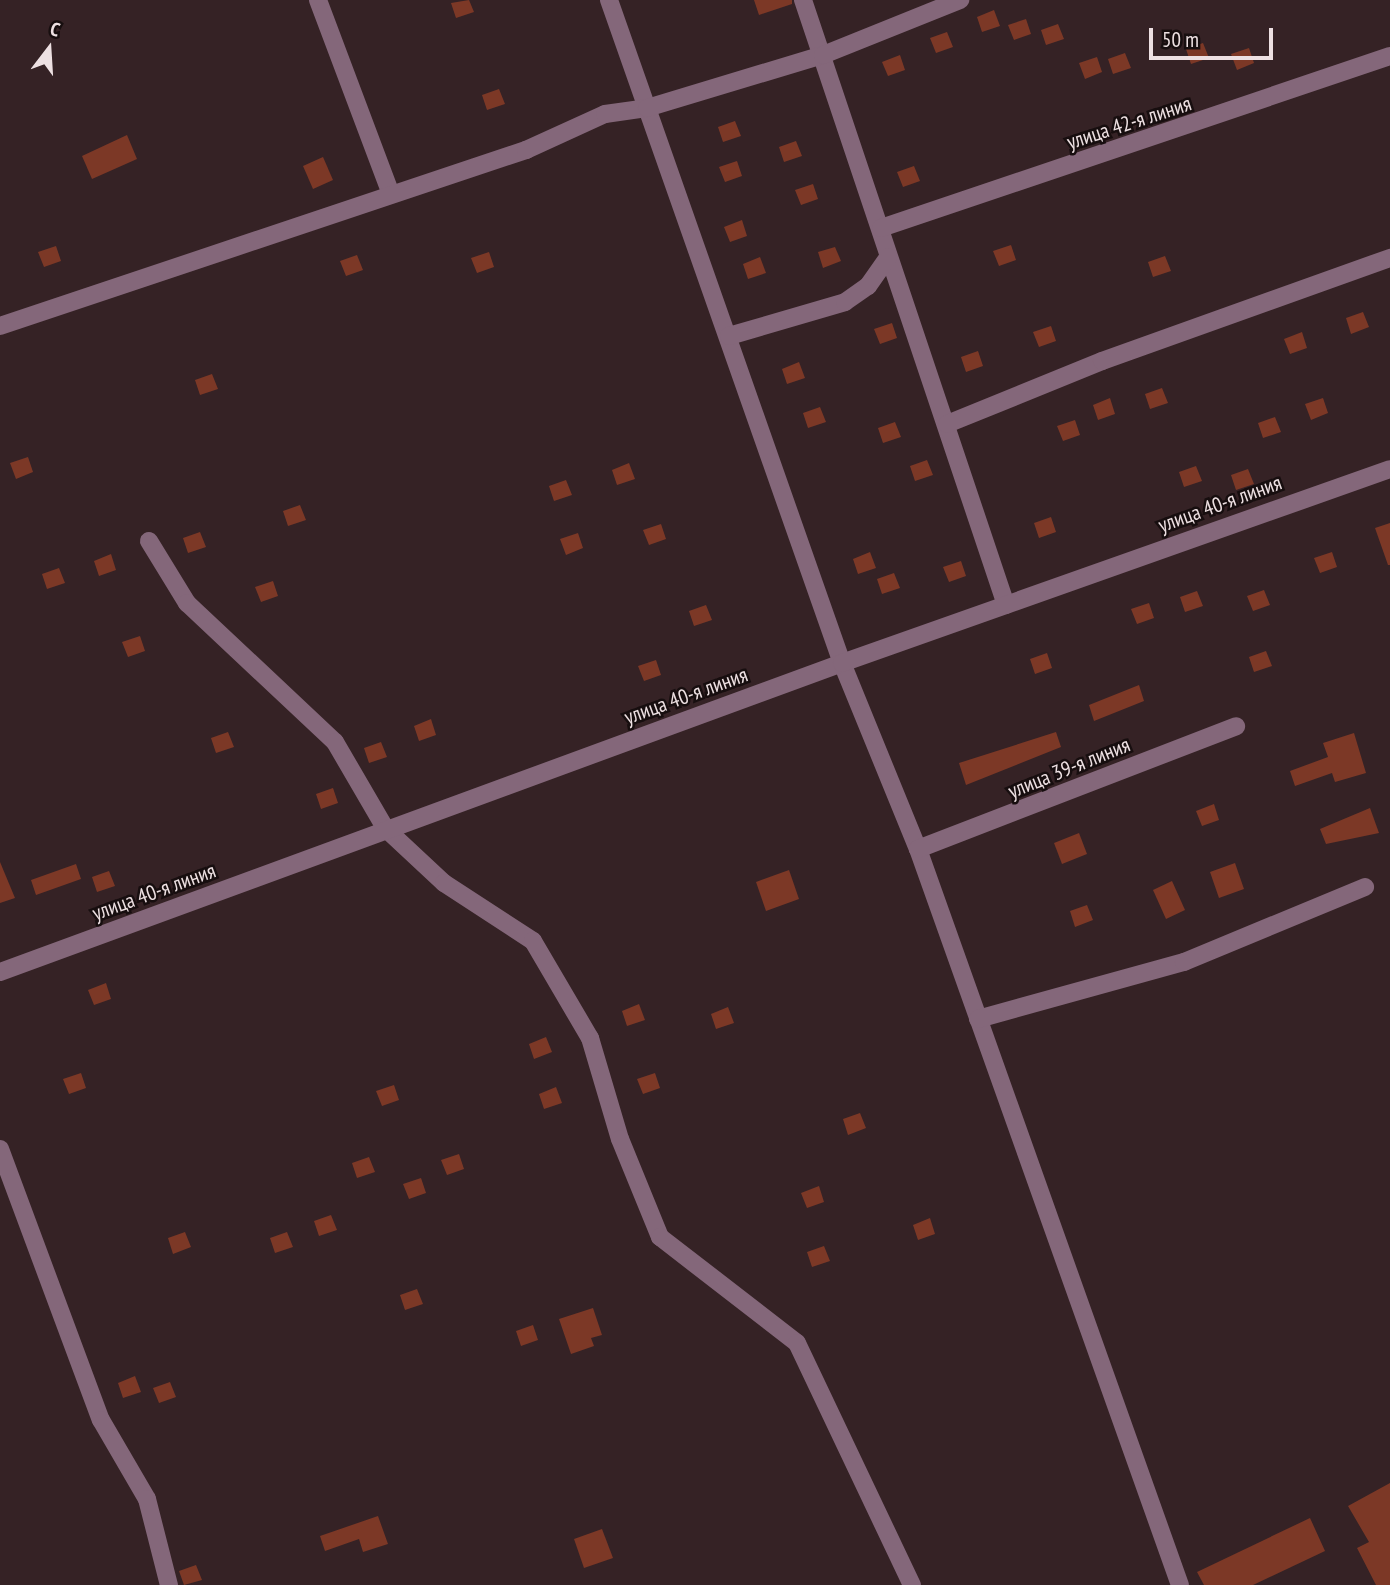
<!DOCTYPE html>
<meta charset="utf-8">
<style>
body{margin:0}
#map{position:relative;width:1390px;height:1585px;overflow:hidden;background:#352225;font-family:"PT Sans Narrow",sans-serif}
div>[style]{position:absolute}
.building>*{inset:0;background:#7c3826}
.minor>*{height:18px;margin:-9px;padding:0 9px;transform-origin:9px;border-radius:9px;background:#84677a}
span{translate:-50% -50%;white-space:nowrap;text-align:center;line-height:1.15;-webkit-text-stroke:5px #170e0f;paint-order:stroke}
.street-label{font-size:21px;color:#ede0e2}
.north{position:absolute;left:14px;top:14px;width:70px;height:70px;-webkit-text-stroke:5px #170e0f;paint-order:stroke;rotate:17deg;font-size:19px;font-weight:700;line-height:28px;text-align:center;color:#ede0e2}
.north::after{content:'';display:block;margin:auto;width:24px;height:32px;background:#ede0e2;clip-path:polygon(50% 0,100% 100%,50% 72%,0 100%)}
.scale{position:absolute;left:1149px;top:28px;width:124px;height:32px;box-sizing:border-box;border:4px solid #ede0e2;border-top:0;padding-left:9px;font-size:21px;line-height:24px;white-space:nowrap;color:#ede0e2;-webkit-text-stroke:5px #170e0f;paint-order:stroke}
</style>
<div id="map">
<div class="building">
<i style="clip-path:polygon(469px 0,474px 12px,456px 18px,451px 3px)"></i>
<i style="clip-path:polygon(754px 0,792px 0,792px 4px,759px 15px)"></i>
<i style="clip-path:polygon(994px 10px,1000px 26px,982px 32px,977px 17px)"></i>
<i style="clip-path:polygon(1026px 19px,1031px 34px,1014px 40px,1008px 25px)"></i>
<i style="clip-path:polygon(1058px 24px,1064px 39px,1046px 45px,1041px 30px)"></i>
<i style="clip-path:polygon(947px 32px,953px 47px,936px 53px,930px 38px)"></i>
<i style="clip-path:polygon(1203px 43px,1209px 58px,1191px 64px,1186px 49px)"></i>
<i style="clip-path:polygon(1249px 48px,1254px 63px,1237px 70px,1231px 54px)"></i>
<i style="clip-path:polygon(1125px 53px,1131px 68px,1113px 74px,1108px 59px)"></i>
<i style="clip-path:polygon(900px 55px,905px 70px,888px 76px,882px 62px)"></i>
<i style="clip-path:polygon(1097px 57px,1102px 72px,1085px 79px,1079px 63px)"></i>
<i style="clip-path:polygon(499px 89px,505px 104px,487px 110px,482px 95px)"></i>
<i style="clip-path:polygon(735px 121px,741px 136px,723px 142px,718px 127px)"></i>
<i style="clip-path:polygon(127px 135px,137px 159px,92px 179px,82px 156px)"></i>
<i style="clip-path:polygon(796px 141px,802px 156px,784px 162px,779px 147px)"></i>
<i style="clip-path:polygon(323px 157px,333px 180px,313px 189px,303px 166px)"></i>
<i style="clip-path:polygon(737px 161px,742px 176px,725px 182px,719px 167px)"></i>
<i style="clip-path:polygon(914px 166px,920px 181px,903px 187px,897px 172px)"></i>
<i style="clip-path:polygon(813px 184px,818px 199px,801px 205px,795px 190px)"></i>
<i style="clip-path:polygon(742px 220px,747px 236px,730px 242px,724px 227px)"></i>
<i style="clip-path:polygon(1011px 245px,1016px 260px,999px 266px,993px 251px)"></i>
<i style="clip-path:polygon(56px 246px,61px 261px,44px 267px,38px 252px)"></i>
<i style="clip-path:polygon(835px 247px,841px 261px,823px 268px,818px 252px)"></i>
<i style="clip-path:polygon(489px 252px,494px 267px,477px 273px,471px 258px)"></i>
<i style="clip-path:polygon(357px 255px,363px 270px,346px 276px,340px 261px)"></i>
<i style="clip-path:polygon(1165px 256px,1171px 271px,1153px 277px,1148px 262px)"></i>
<i style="clip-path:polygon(760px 257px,766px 273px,748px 279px,743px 264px)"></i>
<i style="clip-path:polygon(1363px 312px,1369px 327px,1351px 334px,1346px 318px)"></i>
<i style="clip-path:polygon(892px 323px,897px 338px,880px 344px,874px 329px)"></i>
<i style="clip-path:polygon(1051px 326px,1056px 341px,1039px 347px,1033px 332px)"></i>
<i style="clip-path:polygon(1302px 332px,1307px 348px,1290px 354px,1284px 339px)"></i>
<i style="clip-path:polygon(978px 351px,983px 366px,966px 372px,961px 357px)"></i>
<i style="clip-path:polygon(799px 362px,805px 378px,787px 384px,782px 369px)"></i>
<i style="clip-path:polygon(212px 374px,218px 389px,200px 395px,195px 380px)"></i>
<i style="clip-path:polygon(1162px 388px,1168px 403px,1150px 409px,1145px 394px)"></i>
<i style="clip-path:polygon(1110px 398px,1115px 414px,1098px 420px,1093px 405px)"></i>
<i style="clip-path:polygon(1323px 398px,1328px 413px,1311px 420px,1305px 404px)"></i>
<i style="clip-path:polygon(820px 407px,826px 422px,808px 428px,803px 413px)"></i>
<i style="clip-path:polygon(1275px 417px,1281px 432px,1263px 438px,1258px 423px)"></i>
<i style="clip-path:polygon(1075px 420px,1080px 435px,1063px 441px,1057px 426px)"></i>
<i style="clip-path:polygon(895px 422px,901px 437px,883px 443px,878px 428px)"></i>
<i style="clip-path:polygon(28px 457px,33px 472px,16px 479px,10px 463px)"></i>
<i style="clip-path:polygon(927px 460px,933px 475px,915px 481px,910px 466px)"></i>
<i style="clip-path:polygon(629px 463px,635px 479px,617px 485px,612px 470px)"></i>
<i style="clip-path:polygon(1196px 466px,1202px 481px,1184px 487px,1179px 472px)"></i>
<i style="clip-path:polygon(1248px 469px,1254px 484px,1236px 490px,1231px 475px)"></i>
<i style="clip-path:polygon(566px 480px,572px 495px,554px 501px,549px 486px)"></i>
<i style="clip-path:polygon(300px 505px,306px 520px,288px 526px,283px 511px)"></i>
<i style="clip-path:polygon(1051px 517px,1056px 532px,1039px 538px,1034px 523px)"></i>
<i style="clip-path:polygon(1390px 523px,1390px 565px,1388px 565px,1375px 528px)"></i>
<i style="clip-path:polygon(661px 524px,666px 539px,649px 545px,643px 530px)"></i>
<i style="clip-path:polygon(200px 532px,206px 547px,188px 553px,183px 538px)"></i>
<i style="clip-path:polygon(578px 533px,583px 548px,566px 555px,560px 539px)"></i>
<i style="clip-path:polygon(870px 552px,876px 568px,858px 574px,853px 559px)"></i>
<i style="clip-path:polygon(1332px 552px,1337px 567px,1320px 573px,1314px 558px)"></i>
<i style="clip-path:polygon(111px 554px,116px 570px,99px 576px,94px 561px)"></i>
<i style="clip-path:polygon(961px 561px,966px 576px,949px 582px,943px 567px)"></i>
<i style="clip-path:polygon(59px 568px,65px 583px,47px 589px,42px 574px)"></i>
<i style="clip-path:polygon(894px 573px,900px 588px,882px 594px,877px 579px)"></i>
<i style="clip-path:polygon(273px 581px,278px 596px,261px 602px,255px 587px)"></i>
<i style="clip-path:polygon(1264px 590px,1270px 605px,1253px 611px,1247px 596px)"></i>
<i style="clip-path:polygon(1197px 591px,1203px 606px,1185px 612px,1180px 597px)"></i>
<i style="clip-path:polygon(1149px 603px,1154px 618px,1137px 624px,1131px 609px)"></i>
<i style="clip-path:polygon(706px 605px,712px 620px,694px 626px,689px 611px)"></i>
<i style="clip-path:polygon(140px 636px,145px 651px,128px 657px,122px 642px)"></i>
<i style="clip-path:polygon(1266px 651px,1272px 666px,1254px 672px,1249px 657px)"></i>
<i style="clip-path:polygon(1047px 653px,1052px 668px,1035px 674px,1030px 659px)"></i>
<i style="clip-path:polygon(656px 660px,661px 675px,644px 681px,638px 666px)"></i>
<i style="clip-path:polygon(1139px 685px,1144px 701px,1094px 721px,1089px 705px)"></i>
<i style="clip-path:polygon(431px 719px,436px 735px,419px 741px,414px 726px)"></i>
<i style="clip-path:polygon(228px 732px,234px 747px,216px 753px,211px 738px)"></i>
<i style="clip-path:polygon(1056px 732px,1061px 747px,966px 785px,959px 763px)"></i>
<i style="clip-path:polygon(1354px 733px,1366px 773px,1335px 782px,1332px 773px,1295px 786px,1290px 771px,1328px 757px,1323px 743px)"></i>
<i style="clip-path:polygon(381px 742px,387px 757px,369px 763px,364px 748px)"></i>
<i style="clip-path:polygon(333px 788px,338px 803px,321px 809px,316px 794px)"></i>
<i style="clip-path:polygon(1214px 804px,1219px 820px,1202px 826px,1196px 811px)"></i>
<i style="clip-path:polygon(1370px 808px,1379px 833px,1326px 844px,1320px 829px)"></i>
<i style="clip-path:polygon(1079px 833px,1087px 854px,1062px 864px,1054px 843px)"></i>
<i style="clip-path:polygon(0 862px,15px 898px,0 903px)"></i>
<i style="clip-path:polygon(1235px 863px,1244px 889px,1219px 898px,1210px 872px)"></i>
<i style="clip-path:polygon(76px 864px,81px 879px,36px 895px,31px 880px)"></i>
<i style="clip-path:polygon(789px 870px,799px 899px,766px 911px,756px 882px)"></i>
<i style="clip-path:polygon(109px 871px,115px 886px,97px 892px,92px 877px)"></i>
<i style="clip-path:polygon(1172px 881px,1185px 910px,1166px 919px,1153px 890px)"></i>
<i style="clip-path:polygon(1087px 905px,1093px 920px,1075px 927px,1070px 911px)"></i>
<i style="clip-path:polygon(106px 983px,111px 999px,94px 1005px,88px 990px)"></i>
<i style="clip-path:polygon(639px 1004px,645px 1020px,627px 1026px,622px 1011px)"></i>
<i style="clip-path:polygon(728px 1007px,734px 1023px,716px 1029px,711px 1014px)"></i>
<i style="clip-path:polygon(546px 1037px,552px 1052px,534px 1059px,529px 1044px)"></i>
<i style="clip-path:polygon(81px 1073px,86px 1088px,69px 1094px,63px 1079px)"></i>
<i style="clip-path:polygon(655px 1073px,660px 1088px,643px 1094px,637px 1079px)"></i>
<i style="clip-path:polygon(394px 1085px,399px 1100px,382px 1106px,376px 1091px)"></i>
<i style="clip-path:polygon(556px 1087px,562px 1103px,544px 1109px,539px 1094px)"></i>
<i style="clip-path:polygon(860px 1113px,866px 1128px,848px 1135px,843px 1119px)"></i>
<i style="clip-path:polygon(459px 1154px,464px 1169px,447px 1175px,441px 1160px)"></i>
<i style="clip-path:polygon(369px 1157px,375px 1172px,357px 1178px,352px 1163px)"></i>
<i style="clip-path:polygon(421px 1178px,426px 1193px,409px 1199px,403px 1184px)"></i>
<i style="clip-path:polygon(819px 1186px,824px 1202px,807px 1208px,801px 1193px)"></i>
<i style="clip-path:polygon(331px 1215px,337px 1230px,319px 1236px,314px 1221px)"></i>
<i style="clip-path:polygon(930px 1218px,935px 1234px,918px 1240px,913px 1225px)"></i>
<i style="clip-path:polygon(185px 1232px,191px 1247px,173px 1254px,168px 1238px)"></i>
<i style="clip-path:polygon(287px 1232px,293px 1247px,275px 1253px,270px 1238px)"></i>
<i style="clip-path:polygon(824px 1246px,830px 1261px,812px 1267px,807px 1252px)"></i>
<i style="clip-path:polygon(417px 1289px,423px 1304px,405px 1310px,400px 1295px)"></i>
<i style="clip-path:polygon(593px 1308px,602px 1335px,591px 1338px,594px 1346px,571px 1354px,559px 1319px)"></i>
<i style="clip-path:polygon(533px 1325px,538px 1340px,521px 1346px,516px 1331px)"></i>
<i style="clip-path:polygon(135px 1376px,141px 1392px,123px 1398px,118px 1383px)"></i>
<i style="clip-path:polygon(170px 1382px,176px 1397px,159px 1403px,153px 1388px)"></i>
<i style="clip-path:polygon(1390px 1483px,1390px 1585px,1376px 1585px,1357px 1548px,1369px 1542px,1348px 1506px)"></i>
<i style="clip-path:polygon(378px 1516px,388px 1544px,363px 1552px,359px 1539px,325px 1551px,320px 1536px)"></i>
<i style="clip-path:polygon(1310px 1518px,1325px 1551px,1253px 1585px,1204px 1585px,1197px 1572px)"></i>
<i style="clip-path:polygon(602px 1529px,613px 1558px,584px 1568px,574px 1539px)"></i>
<i style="clip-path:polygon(196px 1565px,202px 1580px,184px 1585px,179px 1571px)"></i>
</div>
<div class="minor">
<i style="left:318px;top:0;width:205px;rotate:69.4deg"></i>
<i style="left:609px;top:0;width:703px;rotate:70.64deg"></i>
<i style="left:842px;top:663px;width:201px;rotate:67.8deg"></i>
<i style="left:918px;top:849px;width:781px;rotate:70.41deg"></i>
<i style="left:803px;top:0;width:638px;rotate:71.45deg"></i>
<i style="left:881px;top:228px;width:537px;rotate:-18.67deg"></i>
<i style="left:0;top:326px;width:555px;rotate:-18.5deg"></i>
<i style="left:526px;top:150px;width:87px;rotate:-24.5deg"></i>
<i style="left:605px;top:114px;width:42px;rotate:-8.1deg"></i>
<i style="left:647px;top:108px;width:184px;rotate:-16.8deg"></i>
<i style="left:823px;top:55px;width:148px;rotate:-21.9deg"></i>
<i style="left:729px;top:336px;width:121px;rotate:-16.3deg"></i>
<i style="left:845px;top:302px;width:28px;rotate:-35deg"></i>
<i style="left:868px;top:286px;width:35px;rotate:-55deg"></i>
<i style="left:947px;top:424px;width:167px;rotate:-22.1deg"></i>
<i style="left:1102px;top:361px;width:306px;rotate:-19.7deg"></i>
<i style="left:149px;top:541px;width:73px;rotate:58.5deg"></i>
<i style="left:187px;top:603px;width:203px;rotate:43.2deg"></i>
<i style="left:335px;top:742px;width:99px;rotate:59.8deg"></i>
<i style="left:385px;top:828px;width:81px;rotate:43deg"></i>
<i style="left:444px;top:883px;width:106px;rotate:33.1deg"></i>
<i style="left:533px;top:941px;width:113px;rotate:59.6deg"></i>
<i style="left:590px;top:1038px;width:105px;rotate:73.5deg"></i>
<i style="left:620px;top:1139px;width:106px;rotate:67.8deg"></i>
<i style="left:660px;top:1237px;width:173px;rotate:37.7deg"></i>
<i style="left:797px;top:1343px;width:268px;rotate:64.6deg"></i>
<i style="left:918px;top:849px;width:341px;rotate:-21.1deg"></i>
<i style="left:0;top:972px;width:897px;rotate:-20.15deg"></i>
<i style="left:842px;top:663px;width:581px;rotate:-19.49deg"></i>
<i style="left:978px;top:1019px;width:214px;rotate:-15.5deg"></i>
<i style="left:1184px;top:962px;width:196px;rotate:-22.5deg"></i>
<i style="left:0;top:1149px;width:289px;rotate:69.6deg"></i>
<i style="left:101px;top:1420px;width:91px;rotate:59.8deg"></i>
<i style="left:147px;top:1499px;width:89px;rotate:75.7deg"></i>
</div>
<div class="street-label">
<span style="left:1129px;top:123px;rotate:-18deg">улица 42-я линия</span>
<span style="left:1220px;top:504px;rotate:-20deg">улица 40-я линия</span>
<span style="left:686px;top:696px;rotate:-20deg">улица 40-я линия</span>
<span style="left:1069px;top:768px;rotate:-22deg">улица 39-я линия</span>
<span style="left:154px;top:892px;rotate:-20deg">улица 40-я линия</span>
</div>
<div class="north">С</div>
<div class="scale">50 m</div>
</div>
